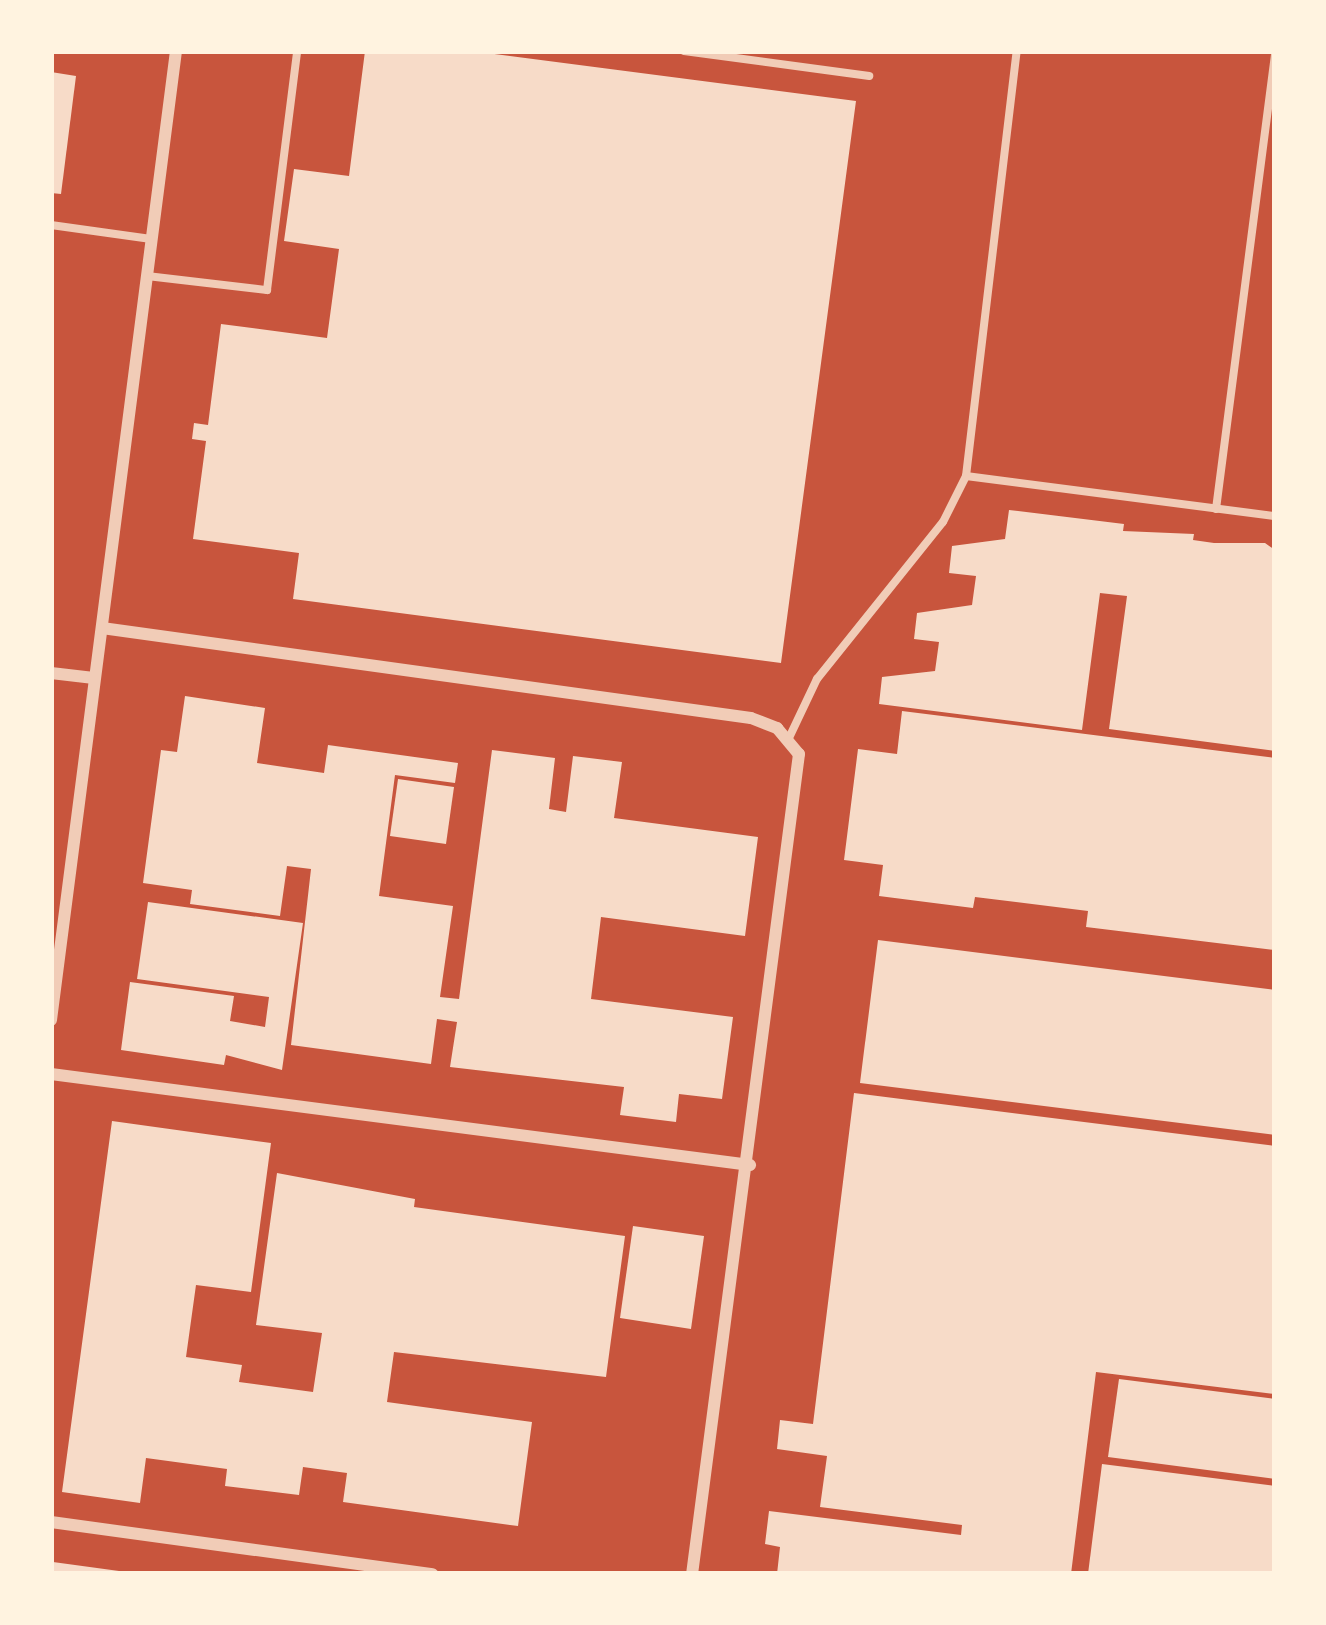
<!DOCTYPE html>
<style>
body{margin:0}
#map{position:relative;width:1326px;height:1625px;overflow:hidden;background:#c8553d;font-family:"PT Sans",sans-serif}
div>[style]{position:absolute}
.building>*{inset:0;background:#f7dbc8}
.service>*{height:8px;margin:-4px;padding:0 4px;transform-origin:4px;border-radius:4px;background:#f1ccb7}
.minor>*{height:12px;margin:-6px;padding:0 6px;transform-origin:6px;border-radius:6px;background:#f1ccb7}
span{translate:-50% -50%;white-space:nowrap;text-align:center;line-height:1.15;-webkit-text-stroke:12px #fff3e0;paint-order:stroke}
.frame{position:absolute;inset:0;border:54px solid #fff3e0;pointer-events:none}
</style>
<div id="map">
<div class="building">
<i style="clip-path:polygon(365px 51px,471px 51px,856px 101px,781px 663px,293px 599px,299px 553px,193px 539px,206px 441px,192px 439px,194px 423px,208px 425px,221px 324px,327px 338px,339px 249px,284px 241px,294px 169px,349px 176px)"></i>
<i style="clip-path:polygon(51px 72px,76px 76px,61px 194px,51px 193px)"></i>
<i style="clip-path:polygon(1009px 510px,1124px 524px,1123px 531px,1194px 534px,1193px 540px,1214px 543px,1265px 543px,1275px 550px,1275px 751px,1109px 729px,1127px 596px,1100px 593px,1082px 730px,879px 704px,882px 677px,935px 671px,939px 642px,914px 639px,917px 613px,972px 605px,976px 576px,949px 573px,952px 546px,1005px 539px)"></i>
<i style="clip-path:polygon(185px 696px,265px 708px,257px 763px,324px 773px,328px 745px,458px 763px,455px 783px,395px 775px,379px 896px,453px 906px,440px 997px,459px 999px,492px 750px,555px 758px,549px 809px,566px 812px,573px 756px,622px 762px,614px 818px,758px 837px,745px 936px,601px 917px,591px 999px,733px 1017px,722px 1099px,679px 1094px,676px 1122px,620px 1115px,624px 1087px,450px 1067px,457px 1022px,437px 1019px,431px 1064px,291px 1045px,311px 869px,287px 866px,280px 916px,190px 904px,192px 890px,143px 883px,161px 750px,177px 752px)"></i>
<i style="clip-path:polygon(902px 711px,1275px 758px,1275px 950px,1086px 927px,1088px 911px,975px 897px,973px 908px,879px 896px,883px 865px,844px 860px,858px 749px,897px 754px)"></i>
<i style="clip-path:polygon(398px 779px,454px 787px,446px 844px,390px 836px)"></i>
<i style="clip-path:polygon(148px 902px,303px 923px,282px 1070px,226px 1055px,224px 1065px,121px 1050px,130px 982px,234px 996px,230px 1021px,265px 1027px,269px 997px,137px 979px)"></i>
<i style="clip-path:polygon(878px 940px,1275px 990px,1275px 1135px,860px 1083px)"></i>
<i style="clip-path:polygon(854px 1093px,1275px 1146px,1275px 1394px,1096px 1372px,1071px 1574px,777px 1574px,780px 1547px,765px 1544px,769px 1511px,961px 1535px,962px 1525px,820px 1507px,827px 1456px,777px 1449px,780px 1420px,813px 1424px)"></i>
<i style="clip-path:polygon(112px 1121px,271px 1143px,251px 1292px,196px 1285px,186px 1357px,242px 1365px,239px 1382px,313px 1392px,322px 1333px,256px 1325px,277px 1173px,415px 1199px,414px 1207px,625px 1236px,606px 1377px,394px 1352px,387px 1402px,532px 1422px,518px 1526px,343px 1502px,347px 1473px,303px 1467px,299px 1495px,225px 1486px,227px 1469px,146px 1458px,140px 1503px,62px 1492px)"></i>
<i style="clip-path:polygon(633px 1226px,704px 1236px,691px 1329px,620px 1318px)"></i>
<i style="clip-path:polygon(1119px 1379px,1275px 1399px,1275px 1479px,1108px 1457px)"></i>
<i style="clip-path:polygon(1102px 1464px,1275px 1486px,1275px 1574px,1088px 1574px)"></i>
<i style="clip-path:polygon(53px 1562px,119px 1571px,119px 1574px,51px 1574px)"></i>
</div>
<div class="service">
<i style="left:684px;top:51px;width:187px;rotate:7.7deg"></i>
<i style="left:51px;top:225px;width:101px;rotate:8deg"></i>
<i style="left:147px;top:276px;width:121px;rotate:6.7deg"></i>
<i style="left:267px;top:290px;width:241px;rotate:-82.8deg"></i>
<i style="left:966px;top:476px;width:428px;rotate:-83.2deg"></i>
<i style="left:1216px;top:509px;width:461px;rotate:-82.6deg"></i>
<i style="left:788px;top:740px;width:68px;rotate:-64.6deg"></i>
<i style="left:817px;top:679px;width:201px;rotate:-51.3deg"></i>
<i style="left:943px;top:522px;width:51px;rotate:-63.4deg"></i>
<i style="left:966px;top:476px;width:312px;rotate:7.4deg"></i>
</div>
<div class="minor">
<i style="left:102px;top:628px;width:655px;rotate:7.9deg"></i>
<i style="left:751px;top:718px;width:28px;rotate:21deg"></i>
<i style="left:777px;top:728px;width:34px;rotate:50deg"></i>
<i style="left:799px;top:754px;width:827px;rotate:97.43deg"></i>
<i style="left:51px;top:673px;width:43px;rotate:6.6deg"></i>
<i style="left:51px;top:1020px;width:977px;rotate:-82.65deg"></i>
<i style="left:51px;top:1074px;width:705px;rotate:7.42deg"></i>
<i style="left:51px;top:1522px;width:385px;rotate:7.8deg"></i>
</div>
<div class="frame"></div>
</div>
